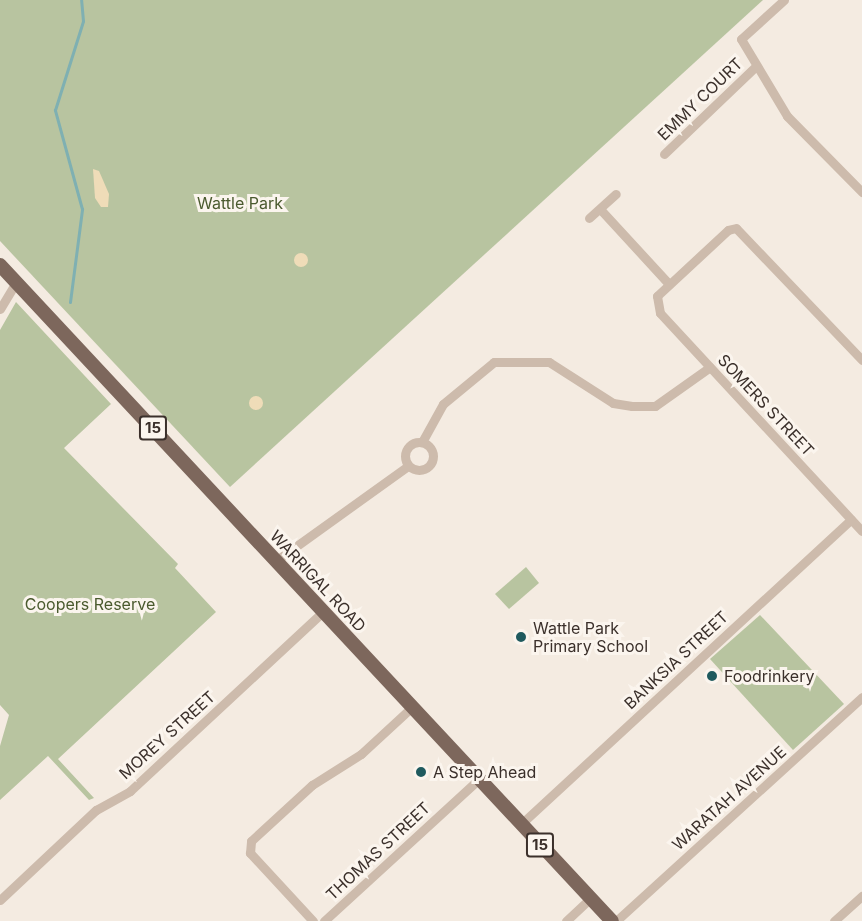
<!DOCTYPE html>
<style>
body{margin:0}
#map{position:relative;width:862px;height:921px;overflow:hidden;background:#f4ebe1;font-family:Inter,sans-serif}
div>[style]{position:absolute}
.green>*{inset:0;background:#b8c4a0}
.sand>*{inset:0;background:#efdcb8}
.round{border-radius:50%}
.stream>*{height:3px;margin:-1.5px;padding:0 1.5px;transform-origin:1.5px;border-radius:1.5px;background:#7fb0b2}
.street>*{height:9px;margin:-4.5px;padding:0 4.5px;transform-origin:4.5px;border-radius:4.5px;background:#cdbbac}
.street>.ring{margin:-4.5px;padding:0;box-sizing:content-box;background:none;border:9px solid #cdbbac;border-radius:50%}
.primary>*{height:14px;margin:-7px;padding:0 7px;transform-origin:7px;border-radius:7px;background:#7d675c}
.dots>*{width:16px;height:16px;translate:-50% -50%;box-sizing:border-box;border:3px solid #fbf5ee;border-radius:50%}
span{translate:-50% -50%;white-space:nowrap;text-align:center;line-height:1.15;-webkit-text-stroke:6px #fbf5ee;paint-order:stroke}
.shield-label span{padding:2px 4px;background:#fbf5ee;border:2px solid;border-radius:4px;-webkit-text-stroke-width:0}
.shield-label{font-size:15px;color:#3b302b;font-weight:700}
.street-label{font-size:16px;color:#3b302b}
.park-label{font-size:16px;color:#4a5a2e}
.poi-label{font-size:16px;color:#3b302b}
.left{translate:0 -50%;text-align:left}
</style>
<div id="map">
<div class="green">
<i style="clip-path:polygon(0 0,763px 0,230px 487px,0 241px)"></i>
<i style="clip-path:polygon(16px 302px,111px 404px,64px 448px,178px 564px,175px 568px,216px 612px,58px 759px,94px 798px,89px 800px,48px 756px,0 800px,0 746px,9px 715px,0 705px,0 330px)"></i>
<i style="clip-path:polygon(526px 567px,539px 583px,509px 609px,495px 594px)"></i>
<i style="clip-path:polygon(760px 615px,844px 704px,793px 750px,710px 659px)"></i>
</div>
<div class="sand">
<i style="clip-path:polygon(93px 169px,99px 171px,109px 194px,108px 207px,101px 207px,95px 198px)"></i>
<i class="round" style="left:294px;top:253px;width:14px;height:14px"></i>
<i class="round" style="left:249px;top:396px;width:14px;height:14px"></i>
</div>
<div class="stream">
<i style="left:70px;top:302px;width:94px;rotate:-82.6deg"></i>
<i style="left:82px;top:209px;width:103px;rotate:-105.3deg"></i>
<i style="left:55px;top:110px;width:93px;rotate:-72.5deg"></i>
<i style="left:83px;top:21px;width:21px;rotate:-95deg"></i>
</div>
<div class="street">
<i style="left:784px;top:0;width:58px;rotate:137.8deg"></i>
<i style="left:741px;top:39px;width:90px;rotate:59.1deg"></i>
<i style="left:787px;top:116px;width:107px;rotate:45.4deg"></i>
<i style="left:664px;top:154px;width:127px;rotate:-43.7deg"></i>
<i style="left:600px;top:209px;width:102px;rotate:47.4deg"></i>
<i style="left:589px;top:218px;width:36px;rotate:-42deg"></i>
<i style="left:0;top:309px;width:31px;rotate:-59deg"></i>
<i style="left:862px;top:360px;width:182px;rotate:-133.7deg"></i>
<i style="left:736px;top:228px;width:8px;rotate:166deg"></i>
<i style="left:728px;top:230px;width:97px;rotate:137.1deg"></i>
<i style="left:657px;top:296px;width:17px;rotate:80deg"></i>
<i style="left:660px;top:313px;width:297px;rotate:47.2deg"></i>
<i class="ring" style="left:405px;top:442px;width:19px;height:19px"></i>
<i style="left:422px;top:442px;width:43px;rotate:-61.1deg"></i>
<i style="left:443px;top:404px;width:66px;rotate:-39.5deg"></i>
<i style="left:494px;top:362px;width:55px"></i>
<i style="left:549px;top:362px;width:76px;rotate:32.6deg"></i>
<i style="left:613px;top:403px;width:19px;rotate:9deg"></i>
<i style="left:632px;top:406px;width:23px"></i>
<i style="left:655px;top:406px;width:67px;rotate:-35.3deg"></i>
<i style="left:277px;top:560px;width:161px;rotate:-35.7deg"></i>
<i style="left:521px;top:824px;width:449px;rotate:-42.7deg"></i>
<i style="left:0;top:900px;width:132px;rotate:-43.2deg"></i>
<i style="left:96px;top:810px;width:39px;rotate:-29deg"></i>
<i style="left:130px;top:791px;width:265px;rotate:-42.9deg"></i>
<i style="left:313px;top:921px;width:93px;rotate:-132.8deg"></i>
<i style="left:250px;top:853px;width:12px;rotate:-85deg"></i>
<i style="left:251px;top:841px;width:83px;rotate:-42.6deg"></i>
<i style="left:312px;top:785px;width:58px;rotate:-32.3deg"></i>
<i style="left:361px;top:754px;width:69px;rotate:-42.7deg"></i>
<i style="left:324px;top:921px;width:210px;rotate:-42.5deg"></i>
<i style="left:566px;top:921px;width:34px;rotate:-43deg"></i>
<i style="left:616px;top:921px;width:333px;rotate:-42.3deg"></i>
<i style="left:834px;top:921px;width:38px;rotate:-42deg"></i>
</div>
<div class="primary">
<i style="left:0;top:265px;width:897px;rotate:46.99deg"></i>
</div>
<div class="dots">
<i style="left:521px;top:637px;background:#1f5a5e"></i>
<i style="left:712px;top:676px;background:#1f5a5e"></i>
<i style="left:421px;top:772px;background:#1f5a5e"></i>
</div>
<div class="shield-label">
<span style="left:153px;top:428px">15</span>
<span style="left:540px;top:845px">15</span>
</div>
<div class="street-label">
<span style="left:700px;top:99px;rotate:-44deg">EMMY COURT</span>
<span style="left:766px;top:405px;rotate:47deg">SOMERS STREET</span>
<span style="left:318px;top:581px;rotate:47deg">WARRIGAL ROAD</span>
<span style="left:676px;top:660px;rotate:-43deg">BANKSIA STREET</span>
<span style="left:167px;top:735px;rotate:-42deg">MOREY STREET</span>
<span style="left:729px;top:798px;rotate:-42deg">WARATAH AVENUE</span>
<span style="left:378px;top:851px;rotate:-43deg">THOMAS STREET</span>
</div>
<div class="park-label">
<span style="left:240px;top:203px">Wattle Park</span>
<span style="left:90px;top:604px">Coopers Reserve</span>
</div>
<div class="poi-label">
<span class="left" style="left:533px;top:637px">Wattle Park<br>Primary School</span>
<span class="left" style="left:724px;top:676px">Foodrinkery</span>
<span class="left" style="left:433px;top:772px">A Step Ahead</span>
</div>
</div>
